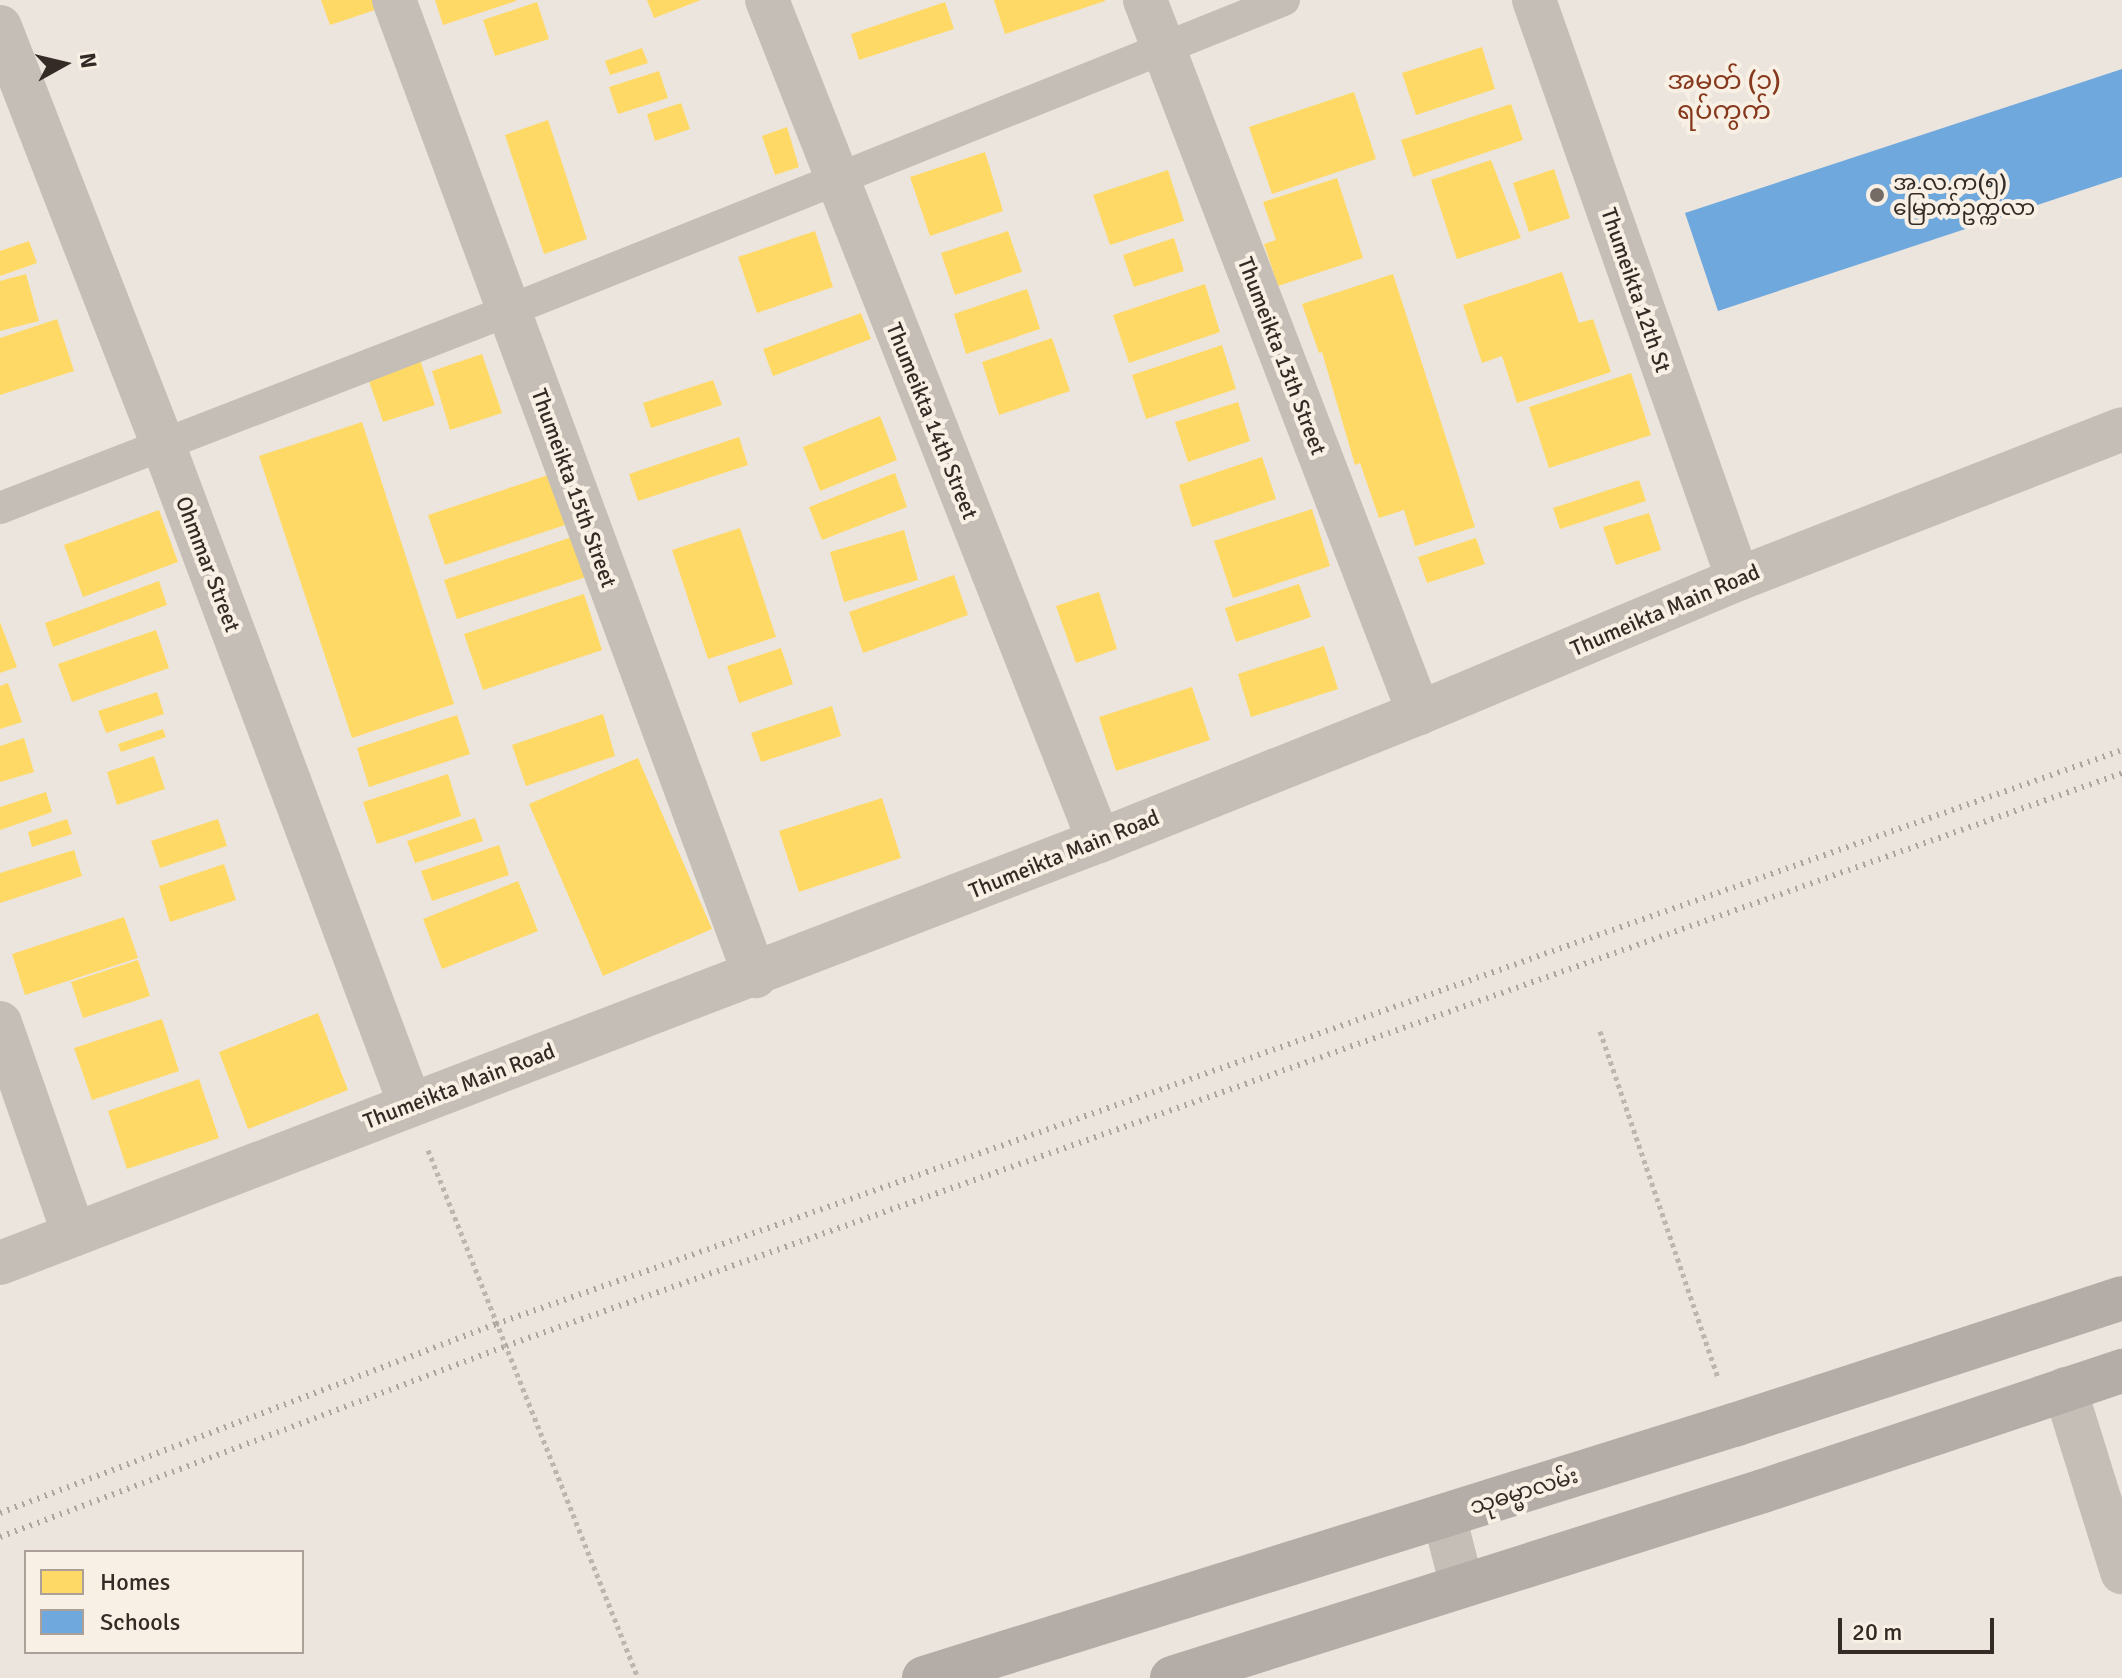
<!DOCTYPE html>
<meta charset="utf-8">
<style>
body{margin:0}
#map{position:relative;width:2122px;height:1678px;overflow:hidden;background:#ece5de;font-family:Signika,"Noto Sans Myanmar",sans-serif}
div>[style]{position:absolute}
.homes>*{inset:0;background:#ffd966}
.schools>*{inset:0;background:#6fa8dc}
.path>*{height:5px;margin-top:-2.5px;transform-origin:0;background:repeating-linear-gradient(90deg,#bdb6b0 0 4px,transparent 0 8px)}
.lane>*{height:32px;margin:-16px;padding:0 16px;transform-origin:16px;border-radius:16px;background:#c5beb7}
.street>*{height:44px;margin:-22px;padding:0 22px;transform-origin:22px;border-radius:22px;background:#c5beb7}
.primary>*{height:44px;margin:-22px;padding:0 22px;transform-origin:22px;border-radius:22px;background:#b3aca7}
.rail>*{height:6px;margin-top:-3px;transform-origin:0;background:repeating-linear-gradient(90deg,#aca6a2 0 2px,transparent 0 8px)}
.dots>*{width:22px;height:22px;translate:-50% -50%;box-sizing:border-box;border:4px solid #f9f0e5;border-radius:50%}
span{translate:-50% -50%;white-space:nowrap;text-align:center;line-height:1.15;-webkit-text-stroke:8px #f9f0e5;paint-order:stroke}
.poi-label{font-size:22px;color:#352b26}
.left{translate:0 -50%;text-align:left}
.street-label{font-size:22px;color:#352b26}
.quarter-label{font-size:26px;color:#86391d}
.legend{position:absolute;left:24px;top:1550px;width:280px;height:104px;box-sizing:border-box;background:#f9f0e5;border:2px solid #aba199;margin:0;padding:10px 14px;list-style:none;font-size:24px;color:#352b26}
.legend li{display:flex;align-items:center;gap:16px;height:40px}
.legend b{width:40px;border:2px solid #aba199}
.north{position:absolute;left:24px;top:24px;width:80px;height:80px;-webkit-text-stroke:6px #f9f0e5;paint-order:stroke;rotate:82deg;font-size:22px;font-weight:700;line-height:32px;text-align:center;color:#352b26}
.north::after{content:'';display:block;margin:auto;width:28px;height:36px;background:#352b26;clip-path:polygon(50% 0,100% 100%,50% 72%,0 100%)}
.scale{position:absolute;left:1838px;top:1618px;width:156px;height:36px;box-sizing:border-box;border:4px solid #352b26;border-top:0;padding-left:10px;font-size:24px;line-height:28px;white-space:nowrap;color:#352b26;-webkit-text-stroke:6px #f9f0e5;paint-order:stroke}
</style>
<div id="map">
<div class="homes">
<i style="clip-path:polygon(321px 0,375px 0,378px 9px,330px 25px)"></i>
<i style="clip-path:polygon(435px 0,516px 0,516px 1px,443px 25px)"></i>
<i style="clip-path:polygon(647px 0,701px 0,654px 18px)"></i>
<i style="clip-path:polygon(994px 0,1105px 0,1105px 1px,1005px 34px)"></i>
<i style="clip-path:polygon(537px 2px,549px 39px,495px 56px,483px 20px)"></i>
<i style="clip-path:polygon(945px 2px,954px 29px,859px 60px,851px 34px)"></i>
<i style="clip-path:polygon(1482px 47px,1495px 89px,1416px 115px,1402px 73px)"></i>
<i style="clip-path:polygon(642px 48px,648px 63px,610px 75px,605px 61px)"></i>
<i style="clip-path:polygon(659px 71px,668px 98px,618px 114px,609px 87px)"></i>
<i style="clip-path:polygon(1354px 92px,1376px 159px,1272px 194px,1249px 127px)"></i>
<i style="clip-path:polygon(681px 103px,690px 129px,655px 141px,647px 114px)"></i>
<i style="clip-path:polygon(1511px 104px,1523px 140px,1413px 177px,1401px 140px)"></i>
<i style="clip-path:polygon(548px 120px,587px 239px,544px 254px,505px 135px)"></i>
<i style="clip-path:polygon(787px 127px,799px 167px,775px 175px,762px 136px)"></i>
<i style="clip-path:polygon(985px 152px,1003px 211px,930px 236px,910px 177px)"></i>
<i style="clip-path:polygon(1491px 160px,1521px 238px,1457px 259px,1431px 180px)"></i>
<i style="clip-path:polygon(1554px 169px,1570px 218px,1529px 232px,1513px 183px)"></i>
<i style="clip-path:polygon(1168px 170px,1184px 221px,1110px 245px,1093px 195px)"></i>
<i style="clip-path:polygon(1337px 178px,1363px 258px,1278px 286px,1264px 244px,1276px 240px,1263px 202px)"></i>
<i style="clip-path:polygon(815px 231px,833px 287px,757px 313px,738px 257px)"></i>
<i style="clip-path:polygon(1008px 231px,1022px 272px,955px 295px,941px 253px)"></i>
<i style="clip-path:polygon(1174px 238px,1184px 271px,1134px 287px,1123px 255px)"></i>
<i style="clip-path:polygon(29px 241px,37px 263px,0 276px,0 251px)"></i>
<i style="clip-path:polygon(1562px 272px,1579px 323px,1593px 319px,1611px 372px,1517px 403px,1502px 356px,1482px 363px,1463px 305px)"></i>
<i style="clip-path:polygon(26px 274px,39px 321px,0 331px,0 281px)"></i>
<i style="clip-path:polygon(1393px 274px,1475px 527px,1415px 546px,1404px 510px,1379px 518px,1360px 463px,1355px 465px,1322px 352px,1319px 353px,1302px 304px)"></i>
<i style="clip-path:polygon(1205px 284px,1220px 332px,1129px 363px,1113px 315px)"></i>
<i style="clip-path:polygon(1027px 289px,1040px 329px,966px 354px,954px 314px)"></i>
<i style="clip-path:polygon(861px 313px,871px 339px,773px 376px,763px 349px)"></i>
<i style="clip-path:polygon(57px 319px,74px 371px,0 395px,0 338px)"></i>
<i style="clip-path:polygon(1052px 338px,1070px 391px,999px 415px,982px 362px)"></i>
<i style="clip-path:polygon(1222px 345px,1236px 389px,1146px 419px,1132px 375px)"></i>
<i style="clip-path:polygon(482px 354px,502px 413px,450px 430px,432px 371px)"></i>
<i style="clip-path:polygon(420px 360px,435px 405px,383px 422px,368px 378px)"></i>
<i style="clip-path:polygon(1631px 373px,1651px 435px,1549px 468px,1529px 407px)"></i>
<i style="clip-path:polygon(713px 380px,722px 405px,651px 428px,643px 403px)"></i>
<i style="clip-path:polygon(1238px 402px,1250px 441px,1188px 462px,1175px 422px)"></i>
<i style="clip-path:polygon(880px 416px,897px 460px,820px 491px,803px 447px)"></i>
<i style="clip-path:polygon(362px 422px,454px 704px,352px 738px,259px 456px)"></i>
<i style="clip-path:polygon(739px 437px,748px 465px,638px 501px,629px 474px)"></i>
<i style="clip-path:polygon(1262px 457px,1276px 499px,1192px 527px,1179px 485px)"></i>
<i style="clip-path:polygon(895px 473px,907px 507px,822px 540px,809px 507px)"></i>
<i style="clip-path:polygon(551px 474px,568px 524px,445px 565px,428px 515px)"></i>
<i style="clip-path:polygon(1639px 480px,1646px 501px,1560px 529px,1553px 508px)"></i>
<i style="clip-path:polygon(1312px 509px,1330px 566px,1233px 598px,1214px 541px)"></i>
<i style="clip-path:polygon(159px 510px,178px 562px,83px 597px,64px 545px)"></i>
<i style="clip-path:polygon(1649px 513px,1661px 550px,1616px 565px,1603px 527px)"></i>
<i style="clip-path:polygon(740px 528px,776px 637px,708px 659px,672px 550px)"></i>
<i style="clip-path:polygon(904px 530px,918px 580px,844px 602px,830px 552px)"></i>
<i style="clip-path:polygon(572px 537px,586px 577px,457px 619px,444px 580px)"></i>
<i style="clip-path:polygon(1476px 538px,1485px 564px,1427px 583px,1418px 557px)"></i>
<i style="clip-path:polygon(954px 575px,968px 615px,863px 653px,849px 612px)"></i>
<i style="clip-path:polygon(159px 581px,167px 605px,53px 647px,45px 623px)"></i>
<i style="clip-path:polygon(1299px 584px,1311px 617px,1236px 642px,1225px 608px)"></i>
<i style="clip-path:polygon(1099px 592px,1117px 649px,1076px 663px,1056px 606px)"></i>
<i style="clip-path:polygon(584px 594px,602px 650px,483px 690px,464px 634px)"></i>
<i style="clip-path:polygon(0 622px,17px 667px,0 673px)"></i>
<i style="clip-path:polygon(156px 630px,169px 668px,72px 702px,58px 664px)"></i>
<i style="clip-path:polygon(1324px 646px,1338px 689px,1251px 717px,1238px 674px)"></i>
<i style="clip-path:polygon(781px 648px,793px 684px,739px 703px,727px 666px)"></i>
<i style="clip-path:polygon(8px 683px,22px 722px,0 729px,0 686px)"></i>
<i style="clip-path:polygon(1192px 687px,1210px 740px,1116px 771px,1099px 717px)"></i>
<i style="clip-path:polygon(157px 692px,164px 714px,106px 733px,98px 711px)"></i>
<i style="clip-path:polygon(832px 706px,841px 736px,761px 762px,751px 733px)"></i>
<i style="clip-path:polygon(603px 714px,615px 756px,526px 786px,512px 745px)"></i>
<i style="clip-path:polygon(457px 715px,470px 754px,369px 787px,357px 748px)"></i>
<i style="clip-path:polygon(163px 729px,166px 737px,121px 752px,118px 744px)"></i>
<i style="clip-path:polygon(24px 738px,34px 772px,0 782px,0 746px)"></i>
<i style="clip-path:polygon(154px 756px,165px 789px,117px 805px,107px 772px)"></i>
<i style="clip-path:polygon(638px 758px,712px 929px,603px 976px,529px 804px)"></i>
<i style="clip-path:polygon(448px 774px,461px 816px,377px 844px,363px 802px)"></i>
<i style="clip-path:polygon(46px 792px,52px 812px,0 830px,0 807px)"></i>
<i style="clip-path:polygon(882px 798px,901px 858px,799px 892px,779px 831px)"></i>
<i style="clip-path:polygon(475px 818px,483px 841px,415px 863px,407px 841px)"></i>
<i style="clip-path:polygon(67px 819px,72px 834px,32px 847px,28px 832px)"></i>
<i style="clip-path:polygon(218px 819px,227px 846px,160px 868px,151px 841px)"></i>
<i style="clip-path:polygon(499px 845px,509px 875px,432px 901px,421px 871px)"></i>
<i style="clip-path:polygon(74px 850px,82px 876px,0 903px,0 873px)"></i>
<i style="clip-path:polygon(224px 864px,236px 900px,170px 922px,159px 886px)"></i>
<i style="clip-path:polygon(518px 881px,538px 931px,442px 969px,423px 919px)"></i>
<i style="clip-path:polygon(124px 917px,138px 958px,25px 995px,12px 954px)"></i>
<i style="clip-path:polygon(138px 960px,150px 996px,83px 1018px,71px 982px)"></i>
<i style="clip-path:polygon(318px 1013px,348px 1090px,248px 1129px,219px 1052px)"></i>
<i style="clip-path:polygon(162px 1019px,179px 1071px,92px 1100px,74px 1048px)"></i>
<i style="clip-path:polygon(199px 1079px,219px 1138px,127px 1169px,108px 1111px)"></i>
</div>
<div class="schools">
<i style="clip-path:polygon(2122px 69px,2122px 177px,1718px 311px,1685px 213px)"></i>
</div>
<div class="path">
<i style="left:1600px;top:1031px;width:367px;rotate:71.2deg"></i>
<i style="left:428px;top:1150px;width:568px;rotate:68.31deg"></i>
</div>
<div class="lane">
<i style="left:0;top:508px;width:545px;rotate:-21.2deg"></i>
<i style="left:508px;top:311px;width:836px;rotate:-21.84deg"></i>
</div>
<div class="street">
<i style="left:394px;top:0;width:1041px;rotate:69.7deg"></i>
<i style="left:767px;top:0;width:904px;rotate:68.46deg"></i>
<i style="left:1145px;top:0;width:764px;rotate:68.98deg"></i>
<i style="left:1534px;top:0;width:614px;rotate:70.59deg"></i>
<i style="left:0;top:27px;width:448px;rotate:68.7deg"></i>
<i style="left:163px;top:444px;width:705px;rotate:69.48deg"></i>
<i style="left:0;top:1023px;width:224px;rotate:70.7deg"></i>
<i style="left:0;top:1263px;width:1177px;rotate:-21.01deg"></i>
<i style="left:1099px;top:841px;width:345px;rotate:-21.8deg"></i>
<i style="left:1419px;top:713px;width:346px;rotate:-22.8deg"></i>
<i style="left:1738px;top:579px;width:412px;rotate:-21.3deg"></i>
<i style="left:2065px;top:1389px;width:192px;rotate:72.7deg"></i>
<i style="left:1444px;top:1516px;width:72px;rotate:75.6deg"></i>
</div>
<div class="primary">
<i style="left:924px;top:1678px;width:849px;rotate:-17.35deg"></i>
<i style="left:1734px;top:1425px;width:408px;rotate:-18.1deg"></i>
<i style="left:1172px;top:1678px;width:620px;rotate:-17.56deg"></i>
<i style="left:1763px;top:1491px;width:379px;rotate:-18.5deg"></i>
</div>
<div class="rail">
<i style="left:0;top:1513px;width:531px;rotate:-20.86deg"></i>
<i style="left:496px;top:1324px;width:1724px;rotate:-19.44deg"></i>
<i style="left:0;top:1537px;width:541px;rotate:-20.68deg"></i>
<i style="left:506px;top:1346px;width:1715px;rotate:-19.52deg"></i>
</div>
<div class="dots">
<i style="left:1877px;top:195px;background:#756c66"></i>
</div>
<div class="poi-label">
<span class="left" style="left:1893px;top:195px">အ.လ.က(၅)<br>မြောက်ဥက္ကလာ</span>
</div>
<div class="street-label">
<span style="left:1636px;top:290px;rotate:71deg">Thumeikta 12th St</span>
<span style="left:1282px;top:356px;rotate:69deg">Thumeikta 13th Street</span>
<span style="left:932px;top:421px;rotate:68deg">Thumeikta 14th Street</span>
<span style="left:574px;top:488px;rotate:70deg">Thumeikta 15th Street</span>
<span style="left:208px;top:564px;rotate:69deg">Ohmmar Street</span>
<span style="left:1665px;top:610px;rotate:-23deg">Thumeikta Main Road</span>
<span style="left:1064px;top:854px;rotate:-22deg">Thumeikta Main Road</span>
<span style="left:459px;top:1086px;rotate:-21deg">Thumeikta Main Road</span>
<span style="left:1524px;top:1491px;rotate:-17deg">သုဓမ္မာလမ်း</span>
</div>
<div class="quarter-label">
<span style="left:1724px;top:97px">အမှတ် (၁)<br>ရပ်ကွက်</span>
</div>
<ul class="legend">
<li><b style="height:22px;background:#ffd966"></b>Homes</li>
<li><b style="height:22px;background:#6fa8dc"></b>Schools</li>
</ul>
<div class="north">N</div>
<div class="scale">20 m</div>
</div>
